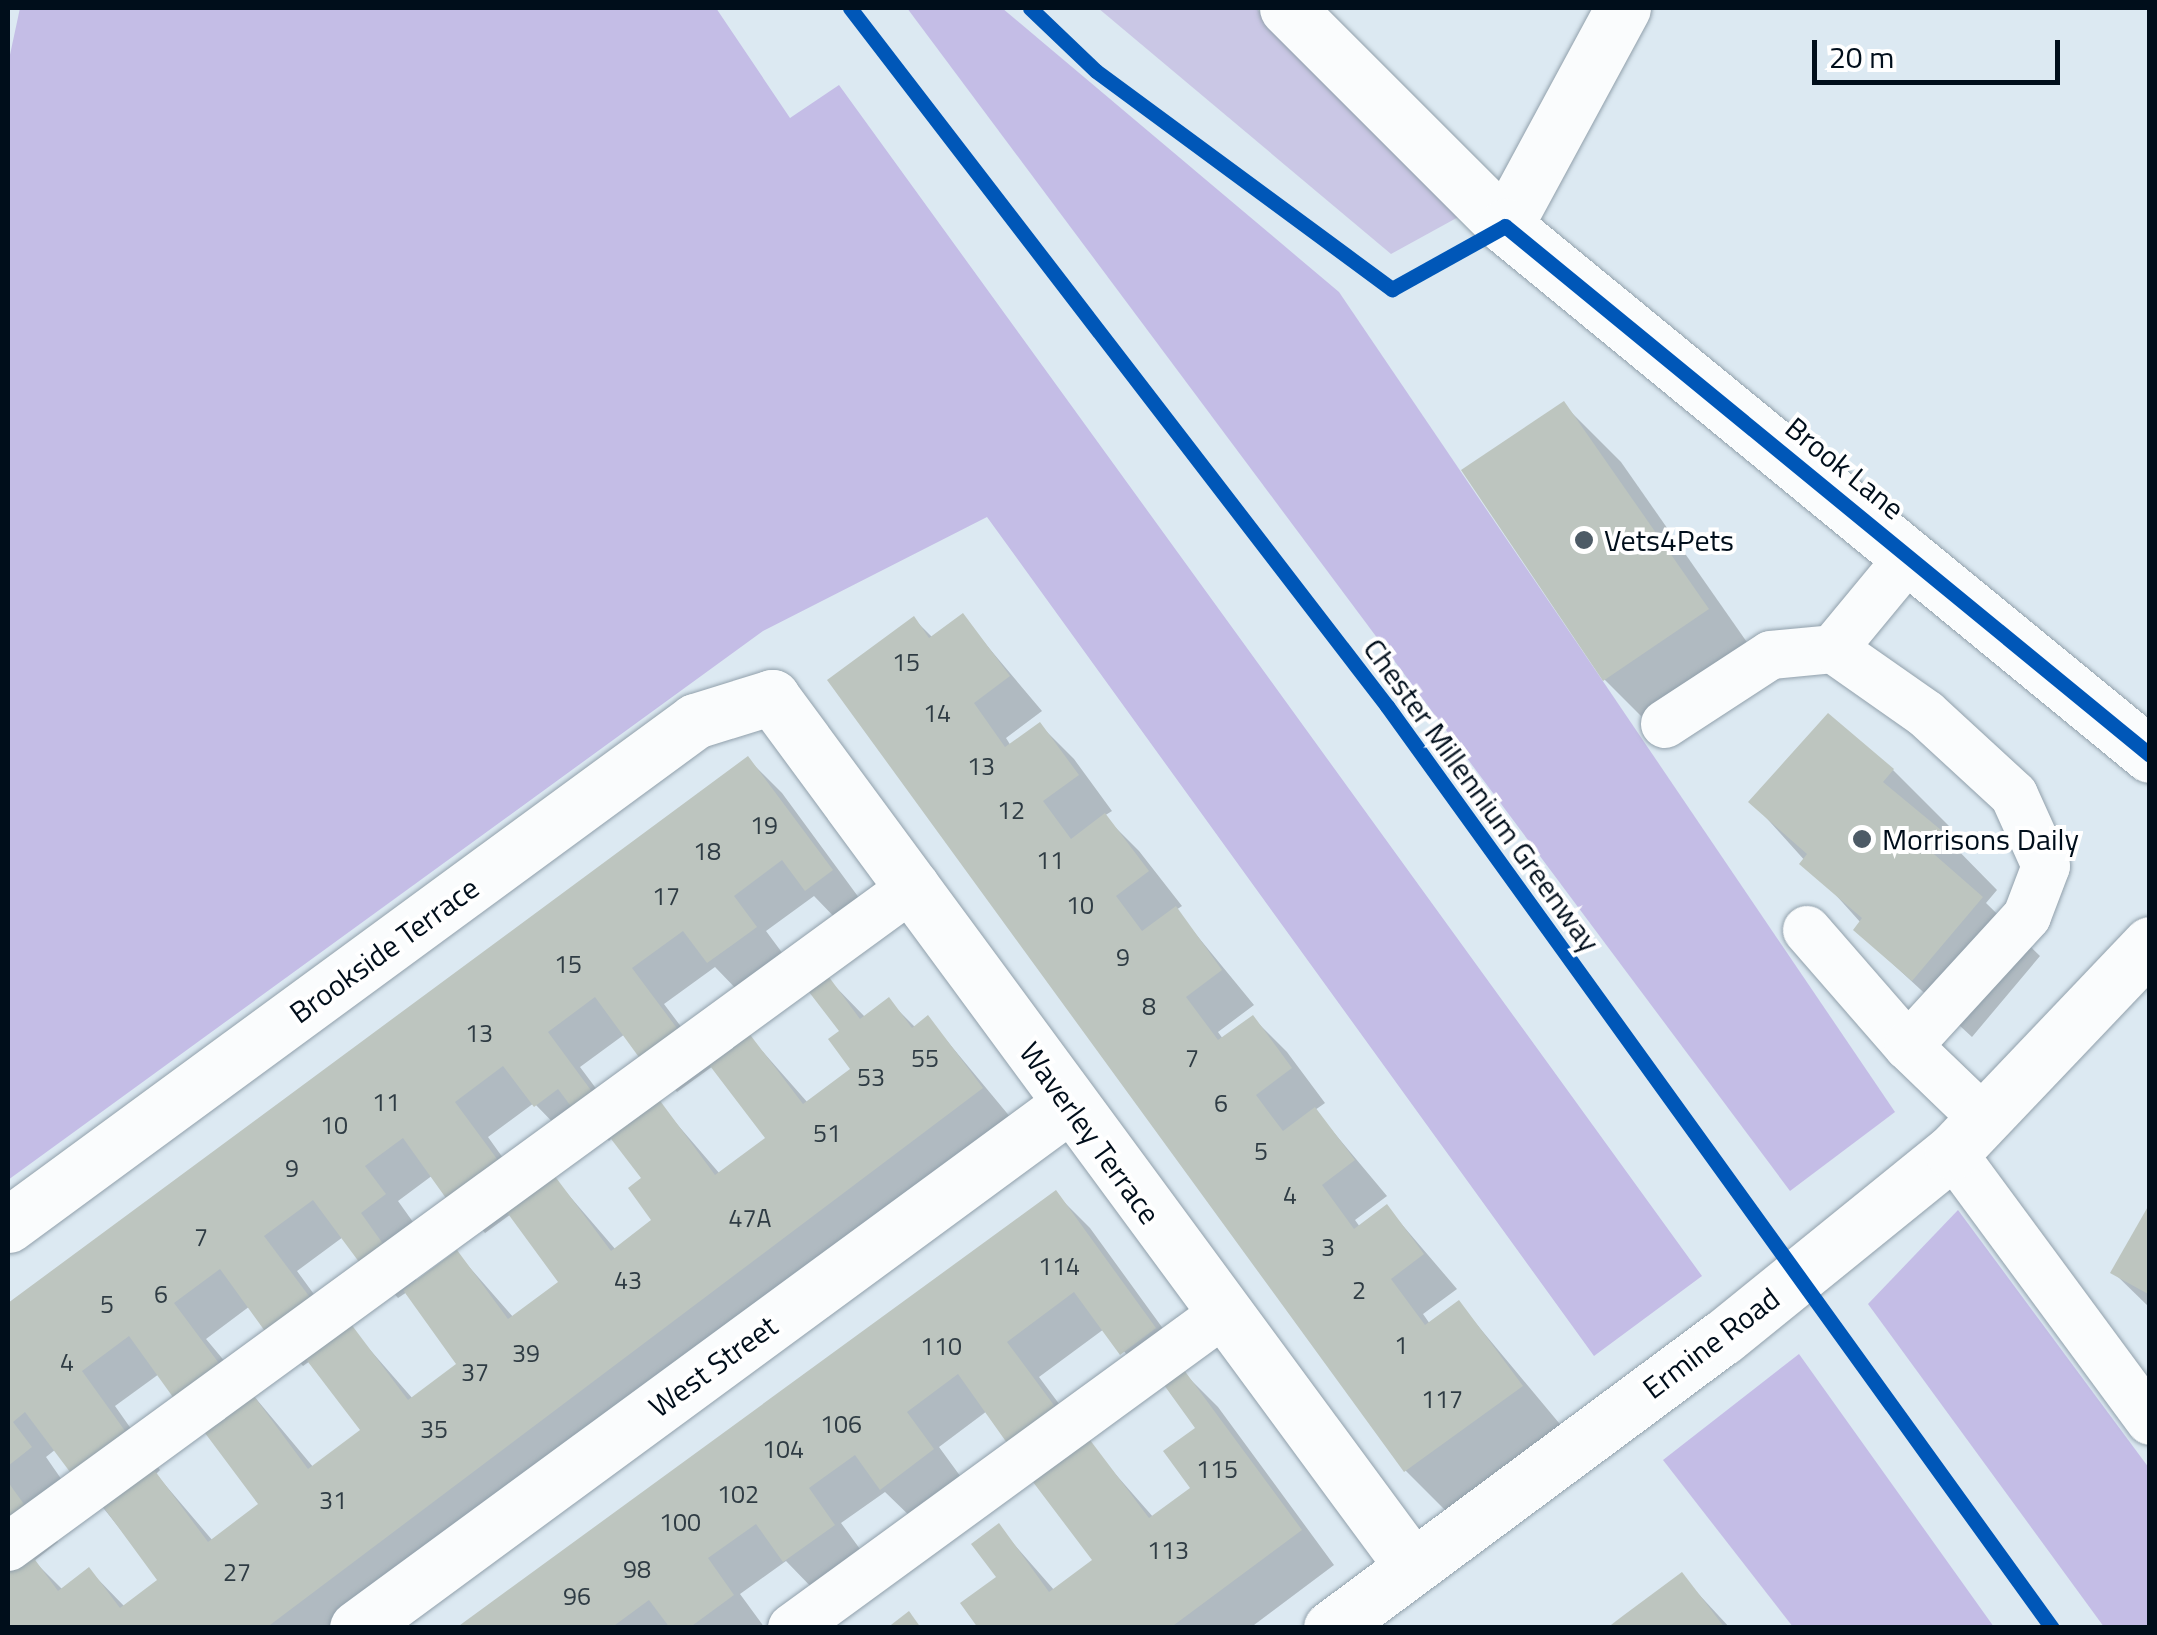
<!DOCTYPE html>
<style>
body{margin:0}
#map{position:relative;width:2157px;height:1635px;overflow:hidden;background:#dce9f2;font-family:"Titillium Web",sans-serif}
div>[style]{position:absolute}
.green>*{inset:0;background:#cac7e5}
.forest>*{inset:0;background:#c4bde6}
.shadow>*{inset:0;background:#0003}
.building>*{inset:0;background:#bdc5bf}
.roads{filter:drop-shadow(0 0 2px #91a0ab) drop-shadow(0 0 2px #91a0ab)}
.service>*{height:48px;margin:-24px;padding:0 24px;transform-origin:24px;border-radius:24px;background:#fafcfd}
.minor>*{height:55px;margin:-27.5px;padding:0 27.5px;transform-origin:27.5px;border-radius:27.5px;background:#fafcfd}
.tertiary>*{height:55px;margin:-27.5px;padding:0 27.5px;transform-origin:27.5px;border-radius:27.5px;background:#fafcfd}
.cycleway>*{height:15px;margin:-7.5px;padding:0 7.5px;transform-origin:7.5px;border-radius:7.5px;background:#0057b8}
.dots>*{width:28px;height:28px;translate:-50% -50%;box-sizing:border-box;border:5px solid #fff;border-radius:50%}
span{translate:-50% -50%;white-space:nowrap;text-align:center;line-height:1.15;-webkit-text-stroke:8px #fff;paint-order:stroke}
.number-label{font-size:25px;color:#2f3c44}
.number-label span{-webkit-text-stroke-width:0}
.street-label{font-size:30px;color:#000e1b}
.poi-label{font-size:30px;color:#000e1b}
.left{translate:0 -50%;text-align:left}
.frame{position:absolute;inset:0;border:10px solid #000e1b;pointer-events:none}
.scale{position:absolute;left:1812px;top:40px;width:248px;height:45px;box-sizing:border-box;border:5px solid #000e1b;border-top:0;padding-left:12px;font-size:30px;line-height:35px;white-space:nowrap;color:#000e1b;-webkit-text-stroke:8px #fff;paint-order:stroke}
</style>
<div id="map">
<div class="green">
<i style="clip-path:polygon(1098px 8px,1256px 8px,1462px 215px,1391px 254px)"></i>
</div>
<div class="forest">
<i style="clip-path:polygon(20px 8px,716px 8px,790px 118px,839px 85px,1702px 1276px,1594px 1356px,987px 517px,763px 631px,8px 1180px,8px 64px)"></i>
<i style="clip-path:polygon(907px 8px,1002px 8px,1339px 292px,1895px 1112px,1790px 1191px)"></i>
<i style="clip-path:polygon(1958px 1210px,2149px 1468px,2149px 1627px,2104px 1627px,1868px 1304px)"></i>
<i style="clip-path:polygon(1799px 1354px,1994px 1627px,1793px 1627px,1663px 1460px)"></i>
</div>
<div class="shadow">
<i style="clip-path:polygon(1563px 404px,1621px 462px,1765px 668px,1663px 738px,1605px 680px,1464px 471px)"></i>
<i style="clip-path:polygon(962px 616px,1042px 711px,1006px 738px,1011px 746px,1040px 725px,1074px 759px,1112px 811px,1104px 816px,1139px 851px,1182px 906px,1176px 910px,1254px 1005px,1218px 1032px,1223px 1039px,1253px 1018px,1287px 1052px,1325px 1103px,1315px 1110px,1387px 1196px,1355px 1220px,1360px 1227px,1387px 1207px,1457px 1289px,1423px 1314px,1430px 1324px,1459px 1303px,1569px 1435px,1454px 1519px,1406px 1471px,830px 680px,914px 619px,933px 638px)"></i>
<i style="clip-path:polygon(evenodd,748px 759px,782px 793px,865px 906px,841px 924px,814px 896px,766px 931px,789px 962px,743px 996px,715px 967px,664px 1004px,709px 1064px,748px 1035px,808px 1103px,854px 1070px,829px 980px,866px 1018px,889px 1001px,916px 1028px,928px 1018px,1016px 1124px,345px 1628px,11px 1628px,8px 1305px,748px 759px,625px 1034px,677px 1092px,713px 1066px,768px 1139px,720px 1174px,658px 1102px,624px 1126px,580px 1067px,625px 1034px,748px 759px,534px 1103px,570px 1140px,591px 1124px,609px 1141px,613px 1137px,645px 1179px,654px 1221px,616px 1250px,554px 1178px,503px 1158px,488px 1137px,534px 1103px,748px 759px,433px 1175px,485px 1233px,511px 1214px,561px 1282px,514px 1318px,457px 1253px,418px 1282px,393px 1248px,418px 1229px,398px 1201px,433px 1175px,748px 759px,343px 1237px,398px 1298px,407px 1292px,460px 1364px,413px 1399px,351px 1328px,343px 1334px,297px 1271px,343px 1237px,748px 759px,250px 1306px,303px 1366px,310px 1361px,364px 1430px,314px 1468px,206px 1339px,250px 1306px,748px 759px,159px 1374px,262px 1504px,213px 1541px,156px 1474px,160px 1470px,115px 1406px,159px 1374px,748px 759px,56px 1449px,161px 1580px,125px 1607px,89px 1570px,63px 1590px,34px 1561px,58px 1542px,32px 1507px,64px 1483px,46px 1457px,56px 1449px)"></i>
<i style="clip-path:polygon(1893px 770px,1951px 828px,1944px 836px,1997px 890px,1986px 903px,2040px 956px,1972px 1037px,1856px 930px,1861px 923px,1752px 802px)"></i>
<i style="clip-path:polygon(1056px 1194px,1090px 1228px,1188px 1363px,1156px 1387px,1104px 1329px,1039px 1377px,1089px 1444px,1154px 1518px,1194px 1488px,1198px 1429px,1184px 1373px,1218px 1407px,1334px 1565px,1250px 1628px,981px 1628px,999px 1577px,999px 1527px,1055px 1591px,1096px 1561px,1044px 1477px,987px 1411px,939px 1447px,966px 1484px,916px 1522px,885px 1492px,841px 1523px,868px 1560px,819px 1595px,786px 1561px,740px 1594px,765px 1628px,462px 1628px)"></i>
<i style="clip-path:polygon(2150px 1208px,2150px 1308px,2113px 1272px)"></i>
<i style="clip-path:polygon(1681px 1575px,1730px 1628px,1612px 1628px)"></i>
</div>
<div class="building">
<i style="clip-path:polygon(1564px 401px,1709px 609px,1603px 681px,1461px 470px)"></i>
<i style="clip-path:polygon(963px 613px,1010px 676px,974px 703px,1005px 747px,1040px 722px,1079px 775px,1043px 801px,1071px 839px,1105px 813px,1149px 871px,1116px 896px,1142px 931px,1176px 906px,1222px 970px,1186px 997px,1218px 1040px,1253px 1015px,1292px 1068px,1256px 1095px,1267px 1110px,1283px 1131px,1315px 1107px,1355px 1160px,1322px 1185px,1354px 1229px,1387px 1204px,1424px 1254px,1391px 1279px,1425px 1325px,1459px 1300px,1523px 1386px,1404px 1472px,827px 680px,914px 616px,929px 638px)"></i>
<i style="clip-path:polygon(1828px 713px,1894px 769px,1883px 782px,1941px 830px,1927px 848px,1983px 897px,1912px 981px,1853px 930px,1862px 918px,1799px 864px,1807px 854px,1748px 802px)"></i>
<i style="clip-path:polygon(748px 756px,833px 870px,805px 891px,782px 860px,734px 896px,757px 927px,735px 943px,707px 963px,683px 931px,632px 968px,679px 1031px,641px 1060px,595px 997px,548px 1032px,593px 1093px,573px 1109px,558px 1089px,534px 1107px,503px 1066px,455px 1102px,500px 1163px,448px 1201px,403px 1138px,365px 1166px,386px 1194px,361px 1213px,386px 1248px,362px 1266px,313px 1200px,264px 1236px,312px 1300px,267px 1334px,220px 1269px,174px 1303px,221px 1366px,175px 1400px,129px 1336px,82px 1371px,128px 1435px,73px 1476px,25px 1412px,13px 1422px,32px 1447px,8px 1466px,8px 1303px)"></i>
<i style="clip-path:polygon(829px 977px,860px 1019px,889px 997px,912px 1028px,928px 1015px,983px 1088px,266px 1628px,8px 1628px,8px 1570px,30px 1553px,58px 1591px,89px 1567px,120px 1608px,157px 1580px,102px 1505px,152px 1467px,208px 1542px,258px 1504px,205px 1433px,253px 1395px,308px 1469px,360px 1430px,305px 1358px,351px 1324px,408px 1400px,456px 1364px,403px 1290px,457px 1250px,508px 1319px,558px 1282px,506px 1211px,554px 1175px,611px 1251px,651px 1220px,628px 1188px,641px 1178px,608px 1135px,658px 1098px,715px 1175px,765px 1138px,707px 1062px,748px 1032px,803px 1104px,850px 1069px,828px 1039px,839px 1031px,809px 992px)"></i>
<i style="clip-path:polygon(1056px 1190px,1156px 1328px,1120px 1355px,1074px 1292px,1007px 1342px,1056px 1408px,1007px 1443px,958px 1374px,907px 1412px,934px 1449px,880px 1490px,855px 1455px,809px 1488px,835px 1525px,783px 1562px,756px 1524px,708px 1558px,734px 1595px,689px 1628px,670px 1628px,649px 1600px,611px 1628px,456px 1628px)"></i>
<i style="clip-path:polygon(2150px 1203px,2150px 1295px,2110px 1273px)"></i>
<i style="clip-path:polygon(1184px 1370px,1302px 1530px,1170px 1628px,978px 1628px,960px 1603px,996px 1577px,971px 1544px,999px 1523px,1049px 1592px,1092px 1560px,1033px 1482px,1090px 1440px,1149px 1518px,1190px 1488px,1163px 1451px,1195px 1428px,1164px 1385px)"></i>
<i style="clip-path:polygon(8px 1482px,26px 1507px,8px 1521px)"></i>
<i style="clip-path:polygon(1682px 1572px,1725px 1628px,1607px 1628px,1624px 1615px)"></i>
<i style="clip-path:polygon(909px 1611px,921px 1628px,887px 1628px)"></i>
</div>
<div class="roads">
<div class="service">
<i style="left:1665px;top:724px;width:126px;rotate:-33.1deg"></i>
<i style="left:1771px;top:655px;width:62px;rotate:-5.5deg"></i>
<i style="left:1807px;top:930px;width:154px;rotate:49deg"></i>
<i style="left:1908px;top:1046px;width:108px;rotate:43.9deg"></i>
<i style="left:1908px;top:1046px;width:176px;rotate:-47.5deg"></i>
<i style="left:2027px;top:916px;width:53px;rotate:-69.2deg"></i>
<i style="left:2046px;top:866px;width:78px;rotate:-114.3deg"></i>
<i style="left:2014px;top:795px;width:120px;rotate:-137.4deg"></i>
<i style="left:1926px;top:714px;width:113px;rotate:-145deg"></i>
<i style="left:1833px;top:649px;width:121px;rotate:-50.4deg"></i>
<i style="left:1952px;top:1152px;width:334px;rotate:53.6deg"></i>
<i style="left:8px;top:1547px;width:1123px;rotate:-36.12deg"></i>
<i style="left:792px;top:1628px;width:531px;rotate:-36.11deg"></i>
</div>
<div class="minor">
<i style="left:1505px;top:226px;width:248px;rotate:-61.6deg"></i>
<i style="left:8px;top:1225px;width:852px;rotate:-36.26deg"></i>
<i style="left:695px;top:721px;width:81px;rotate:-17.3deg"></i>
<i style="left:772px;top:697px;width:1079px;rotate:53.63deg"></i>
<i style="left:357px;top:1628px;width:883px;rotate:-36.3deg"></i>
<i style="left:1331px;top:1628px;width:487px;rotate:-36.6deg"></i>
<i style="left:1722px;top:1338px;width:296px;rotate:-39deg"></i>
<i style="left:1952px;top:1152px;width:287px;rotate:-46.4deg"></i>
</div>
<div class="tertiary">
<i style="left:1287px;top:8px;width:308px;rotate:45deg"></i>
<i style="left:1505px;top:226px;width:834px;rotate:39.36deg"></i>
</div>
</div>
<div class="cycleway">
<i style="left:850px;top:8px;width:881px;rotate:52.43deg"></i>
<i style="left:1387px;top:706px;width:1137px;rotate:54.2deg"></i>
<i style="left:1030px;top:8px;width:91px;rotate:43.7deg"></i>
<i style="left:1096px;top:71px;width:368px;rotate:36.4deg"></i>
<i style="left:1392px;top:289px;width:129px;rotate:-29.1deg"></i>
<i style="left:1505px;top:226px;width:834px;rotate:39.36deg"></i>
</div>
<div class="dots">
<i style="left:1584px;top:540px;background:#4d5b66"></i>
<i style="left:1862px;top:839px;background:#4d5b66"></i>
</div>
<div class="number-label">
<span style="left:906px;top:662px">15</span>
<span style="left:937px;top:713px">14</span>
<span style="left:981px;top:766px">13</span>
<span style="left:1011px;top:810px">12</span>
<span style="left:764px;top:825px">19</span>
<span style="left:707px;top:851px">18</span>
<span style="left:1050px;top:860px">11</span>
<span style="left:666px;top:896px">17</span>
<span style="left:1080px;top:905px">10</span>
<span style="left:1123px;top:957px">9</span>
<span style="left:568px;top:964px">15</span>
<span style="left:1149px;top:1006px">8</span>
<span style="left:479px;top:1033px">13</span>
<span style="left:925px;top:1058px">55</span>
<span style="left:1192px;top:1058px">7</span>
<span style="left:871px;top:1077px">53</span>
<span style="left:386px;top:1102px">11</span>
<span style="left:1221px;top:1103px">6</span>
<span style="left:334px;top:1125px">10</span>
<span style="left:827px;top:1133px">51</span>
<span style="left:1261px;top:1151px">5</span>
<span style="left:292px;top:1168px">9</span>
<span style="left:1290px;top:1195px">4</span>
<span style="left:750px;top:1218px">47A</span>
<span style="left:201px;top:1237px">7</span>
<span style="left:1328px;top:1247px">3</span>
<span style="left:1059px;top:1266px">114</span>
<span style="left:628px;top:1280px">43</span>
<span style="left:1359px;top:1290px">2</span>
<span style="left:161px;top:1294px">6</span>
<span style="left:107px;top:1304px">5</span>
<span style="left:1401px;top:1345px">1</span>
<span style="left:941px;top:1346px">110</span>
<span style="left:526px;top:1353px">39</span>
<span style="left:67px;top:1362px">4</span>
<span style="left:475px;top:1372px">37</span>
<span style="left:1442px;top:1399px">117</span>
<span style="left:841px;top:1424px">106</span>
<span style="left:434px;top:1429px">35</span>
<span style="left:783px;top:1449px">104</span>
<span style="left:1217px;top:1469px">115</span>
<span style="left:738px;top:1494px">102</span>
<span style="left:333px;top:1500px">31</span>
<span style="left:680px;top:1522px">100</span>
<span style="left:1168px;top:1550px">113</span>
<span style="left:637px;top:1569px">98</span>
<span style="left:237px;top:1572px">27</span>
<span style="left:577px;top:1596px">96</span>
</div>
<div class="street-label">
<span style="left:1845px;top:468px;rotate:39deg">Brook Lane</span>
<span style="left:1482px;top:795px;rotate:54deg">Chester Millennium Greenway</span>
<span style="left:384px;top:950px;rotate:-36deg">Brookside Terrace</span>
<span style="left:1090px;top:1133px;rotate:54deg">Waverley Terrace</span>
<span style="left:1711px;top:1343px;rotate:-37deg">Ermine Road</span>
<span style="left:713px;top:1366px;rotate:-36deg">West Street</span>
</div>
<div class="poi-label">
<span class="left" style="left:1604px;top:540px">Vets4Pets</span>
<span class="left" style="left:1882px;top:839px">Morrisons Daily</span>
</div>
<div class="frame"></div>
<div class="scale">20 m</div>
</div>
